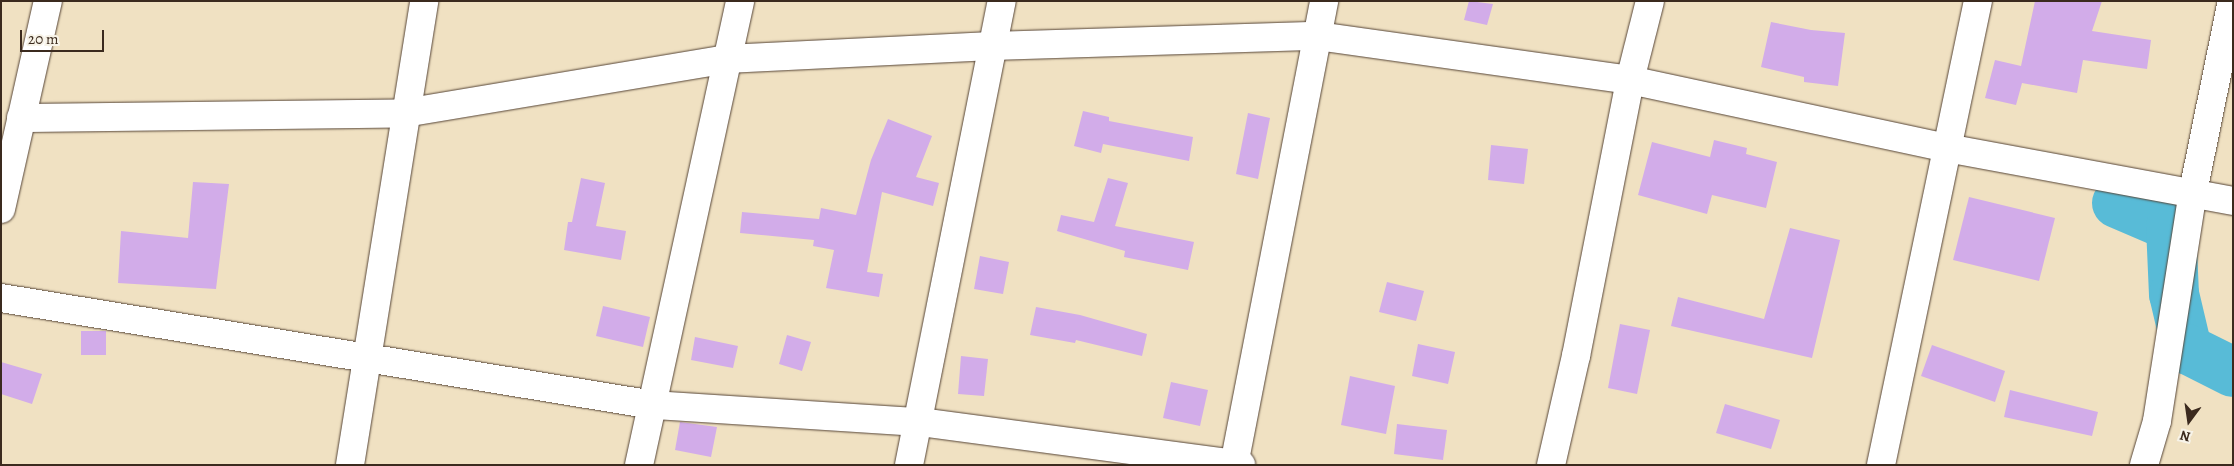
<!DOCTYPE html>
<style>
body{margin:0}
#map{position:relative;width:2234px;height:466px;overflow:hidden;background:#f0e1c2;font-family:Alegreya,serif}
div>[style]{position:absolute}
.river>*{height:50px;margin:-25px;padding:0 25px;transform-origin:25px;border-radius:25px;background:#58bbd7}
.building>*{inset:0;background:#d2ace9}
.roads{filter:drop-shadow(0 0 1px #564537) drop-shadow(0 0 1px #564537)}
.minor>*{height:28px;margin:-14px;padding:0 14px;transform-origin:14px;border-radius:14px;background:#fff}
span{translate:-50% -50%;white-space:nowrap;text-align:center;line-height:1.15;-webkit-text-stroke:4px #f7f3e8;paint-order:stroke}
.frame{position:absolute;inset:0;border:2px solid #3b2a1e;pointer-events:none}
.north{position:absolute;left:2164px;top:396px;width:50px;height:50px;-webkit-text-stroke:4px #f7f3e8;paint-order:stroke;rotate:194deg;font-size:14px;font-weight:700;line-height:20px;text-align:center;color:#3b2a1e}
.north::after{content:'';display:block;margin:auto;width:18px;height:22px;background:#3b2a1e;clip-path:polygon(50% 0,100% 100%,50% 72%,0 100%)}
.scale{position:absolute;left:20px;top:30px;width:84px;height:22px;box-sizing:border-box;border:2px solid #3b2a1e;border-top:0;padding-left:6px;font-size:15px;line-height:18px;white-space:nowrap;color:#3b2a1e;-webkit-text-stroke:4px #f7f3e8;paint-order:stroke}
</style>
<div id="map">
<div class="river">
<i style="left:2117px;top:203px;width:59px;rotate:23.1deg"></i>
<i style="left:2171px;top:226px;width:68px;rotate:87.5deg"></i>
<i style="left:2174px;top:294px;width:57px;rotate:76.7deg"></i>
<i style="left:2187px;top:349px;width:51px;rotate:26.6deg"></i>
</div>
<div class="building">
<i style="clip-path:polygon(1469px 1px,1493px 4px,1487px 25px,1464px 20px)"></i>
<i style="clip-path:polygon(2035px 1px,2102px 1px,2092px 31px,2151px 40px,2147px 69px,2083px 60px,2077px 93px,2022px 83px,2016px 105px,1985px 98px,1995px 60px,2021px 66px)"></i>
<i style="clip-path:polygon(1771px 22px,1811px 30px,1845px 33px,1838px 86px,1804px 82px,1804px 77px,1761px 67px)"></i>
<i style="clip-path:polygon(1083px 111px,1109px 117px,1109px 121px,1193px 137px,1189px 161px,1103px 144px,1101px 153px,1074px 146px)"></i>
<i style="clip-path:polygon(1248px 113px,1270px 118px,1258px 179px,1236px 174px)"></i>
<i style="clip-path:polygon(888px 119px,932px 136px,916px 177px,939px 183px,933px 206px,882px 192px,867px 272px,883px 274px,879px 297px,826px 288px,834px 250px,813px 246px,814px 240px,740px 233px,742px 212px,819px 219px,821px 208px,856px 215px,871px 160px)"></i>
<i style="clip-path:polygon(1714px 140px,1747px 148px,1746px 154px,1777px 162px,1766px 208px,1712px 195px,1707px 214px,1638px 195px,1652px 142px,1710px 157px)"></i>
<i style="clip-path:polygon(1491px 145px,1528px 149px,1524px 184px,1488px 180px)"></i>
<i style="clip-path:polygon(581px 178px,605px 183px,596px 226px,626px 231px,621px 260px,564px 250px,568px 222px,572px 222px)"></i>
<i style="clip-path:polygon(1108px 178px,1128px 183px,1115px 226px,1194px 242px,1188px 270px,1124px 257px,1125px 251px,1057px 231px,1061px 215px,1094px 222px)"></i>
<i style="clip-path:polygon(193px 182px,229px 184px,216px 289px,118px 283px,121px 231px,188px 238px)"></i>
<i style="clip-path:polygon(1969px 197px,2055px 218px,2039px 281px,1953px 260px)"></i>
<i style="clip-path:polygon(1790px 228px,1840px 240px,1812px 358px,1671px 326px,1678px 297px,1764px 319px)"></i>
<i style="clip-path:polygon(980px 256px,1009px 262px,1003px 294px,974px 289px)"></i>
<i style="clip-path:polygon(1387px 282px,1424px 291px,1416px 321px,1379px 312px)"></i>
<i style="clip-path:polygon(603px 306px,650px 317px,643px 347px,596px 336px)"></i>
<i style="clip-path:polygon(1036px 307px,1080px 315px,1147px 334px,1142px 356px,1076px 340px,1075px 343px,1030px 335px)"></i>
<i style="clip-path:polygon(1620px 324px,1650px 330px,1637px 394px,1608px 388px)"></i>
<i style="clip-path:polygon(81px 331px,106px 331px,106px 355px,81px 355px)"></i>
<i style="clip-path:polygon(787px 335px,811px 342px,802px 371px,779px 364px)"></i>
<i style="clip-path:polygon(695px 337px,738px 346px,733px 368px,691px 360px)"></i>
<i style="clip-path:polygon(1418px 344px,1455px 352px,1448px 384px,1412px 376px)"></i>
<i style="clip-path:polygon(1932px 345px,2005px 371px,1995px 402px,1921px 376px)"></i>
<i style="clip-path:polygon(961px 356px,988px 359px,984px 396px,958px 394px)"></i>
<i style="clip-path:polygon(1px 362px,42px 374px,32px 404px,1px 394px)"></i>
<i style="clip-path:polygon(1350px 376px,1395px 386px,1386px 434px,1341px 425px)"></i>
<i style="clip-path:polygon(1171px 382px,1208px 390px,1200px 426px,1163px 418px)"></i>
<i style="clip-path:polygon(2010px 390px,2098px 412px,2092px 436px,2004px 417px)"></i>
<i style="clip-path:polygon(1725px 404px,1780px 420px,1771px 449px,1716px 433px)"></i>
<i style="clip-path:polygon(680px 422px,717px 427px,711px 457px,675px 450px)"></i>
<i style="clip-path:polygon(1397px 424px,1447px 430px,1443px 460px,1394px 454px)"></i>
</div>
<div class="roads">
<div class="minor">
<i style="left:21px;top:118px;width:384px;rotate:-0.7deg"></i>
<i style="left:405px;top:113px;width:326px;rotate:-9.5deg"></i>
<i style="left:726px;top:59px;width:266px;rotate:-2.8deg"></i>
<i style="left:992px;top:46px;width:326px;rotate:-1.8deg"></i>
<i style="left:1318px;top:36px;width:315px;rotate:8deg"></i>
<i style="left:1630px;top:80px;width:324px;rotate:12.1deg"></i>
<i style="left:1947px;top:148px;width:291px;rotate:10.5deg"></i>
<i style="left:1px;top:209px;width:213px;rotate:-77.3deg"></i>
<i style="left:1px;top:298px;width:662px;rotate:9.31deg"></i>
<i style="left:654px;top:405px;width:267px;rotate:3.7deg"></i>
<i style="left:920px;top:422px;width:324px;rotate:7.6deg"></i>
<i style="left:350px;top:465px;width:470px;rotate:-80.9deg"></i>
<i style="left:639px;top:465px;width:475px;rotate:-77.7deg"></i>
<i style="left:909px;top:465px;width:473px;rotate:-78.7deg"></i>
<i style="left:1234px;top:465px;width:473px;rotate:-79deg"></i>
<i style="left:1551px;top:465px;width:112px;rotate:-77.1deg"></i>
<i style="left:1576px;top:356px;width:281px;rotate:-78.9deg"></i>
<i style="left:1630px;top:80px;width:81px;rotate:-75.8deg"></i>
<i style="left:1881px;top:465px;width:474px;rotate:-78.2deg"></i>
<i style="left:2144px;top:465px;width:46px;rotate:-73.5deg"></i>
<i style="left:2157px;top:421px;width:232px;rotate:-81.1deg"></i>
<i style="left:2193px;top:192px;width:195px;rotate:-78.5deg"></i>
</div>
</div>
<div class="frame"></div>
<div class="north">N</div>
<div class="scale">20 m</div>
</div>
